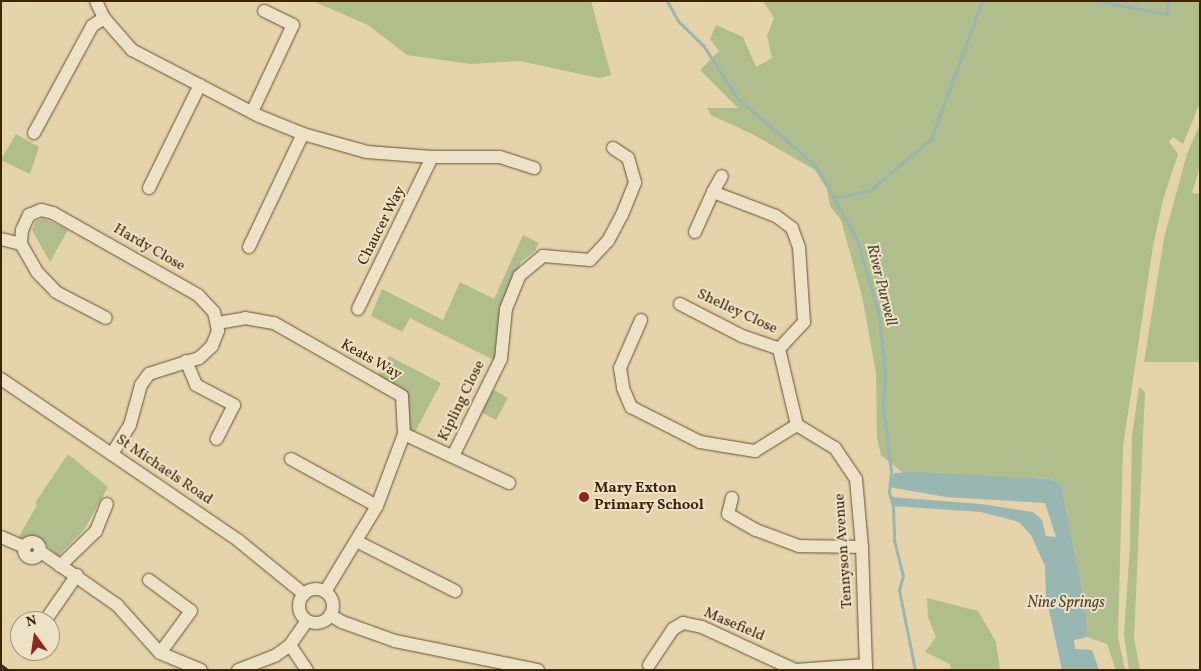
<!DOCTYPE html>
<style>
body{margin:0}
#map{position:relative;width:1201px;height:671px;overflow:hidden;background:#e4d3ab;font-family:Vollkorn,serif}
div>[style]{position:absolute}
.green>*{inset:0;background:#b0bd8c}
.water>*{inset:0;background:#98b6b2}
.stream>*{height:3px;margin:-1.5px;padding:0 1.5px;transform-origin:1.5px;border-radius:1.5px;background:#98b6b2}
.roads{filter:drop-shadow(0 0 1px #68512e) drop-shadow(0 0 1px #68512e)}
.street>*{height:12px;margin:-6px;padding:0 6px;transform-origin:6px;border-radius:6px;background:#ede2c8}
.street>.ring{margin:-6px;padding:0;box-sizing:content-box;background:none;border:12px solid #ede2c8;border-radius:50%}
.rail>*{height:3px;margin-top:-1.5px;transform-origin:0;background:repeating-linear-gradient(90deg,#3e2605 0 9px,transparent 0 18px)}
.dots>*{width:14px;height:14px;translate:-50% -50%;box-sizing:border-box;border:2px solid #ede2c8;border-radius:50%}
span{translate:-50% -50%;white-space:nowrap;text-align:center;line-height:1.15;-webkit-text-stroke:4px #ede2c8;paint-order:stroke}
.street-label{font-size:15px;color:#3e2605}
.poi-label{font-size:15px;color:#3e2605;font-weight:700}
.left{translate:0 -50%;text-align:left}
.water-label{font-size:16px;color:#544a30;font-style:italic}
.frame{position:absolute;inset:0;border:2px solid #3e2605;pointer-events:none}
.north{position:absolute;left:10px;top:611px;width:50px;height:50px;box-sizing:border-box;background:#ede2c8;border:1px solid #a7977a;border-radius:50%;rotate:346deg;font-size:14px;font-weight:700;line-height:20px;text-align:center;color:#3e2605}
.north::after{content:'';display:block;margin:auto;width:18px;height:22px;background:#8f2418;clip-path:polygon(50% 0,100% 100%,50% 72%,0 100%)}
</style>
<div id="map">
<div class="green">
<i style="clip-path:polygon(591px 1px,611px 75px,599px 78px,520px 61px,471px 64px,407px 55px,368px 25px,315px 2px)"></i>
<i style="clip-path:polygon(763px 1px,1200px 1px,1200px 103px,1183px 144px,1173px 137px,1169px 142px,1178px 154px,1163px 200px,1153px 246px,1123px 446px,1118px 637px,1125px 670px,1116px 670px,1107px 644px,1087px 637px,1085px 603px,1061px 484px,1050px 479px,903px 473px,881px 455px,877px 438px,876px 373px,862px 296px,841px 220px,830px 206px,827px 189px,815px 170px,754px 135px,711px 115px,707px 108px,738px 108px,700px 70px,719px 51px,710px 39px,716px 25px,743px 37px,756px 67px,772px 58px,767px 36px,774px 18px)"></i>
<i style="clip-path:polygon(1200px 124px,1200px 167px,1192px 193px,1200px 194px,1200px 362px,1144px 362px,1164px 238px,1187px 154px)"></i>
<i style="clip-path:polygon(16px 134px,39px 147px,30px 174px,1px 160px)"></i>
<i style="clip-path:polygon(44px 218px,68px 230px,50px 262px,32px 230px,36px 221px)"></i>
<i style="clip-path:polygon(523px 235px,539px 243px,535px 251px,521px 262px,502px 308px,496px 361px,410px 318px,402px 332px,371px 316px,382px 289px,443px 320px,460px 282px,494px 299px)"></i>
<i style="clip-path:polygon(389px 356px,441px 383px,414px 434px,409px 431px,407px 394px,377px 376px)"></i>
<i style="clip-path:polygon(1139px 387px,1145px 392px,1134px 638px,1140px 670px,1129px 670px,1124px 634px,1130px 546px,1132px 436px)"></i>
<i style="clip-path:polygon(494px 390px,508px 398px,496px 420px,481px 412px)"></i>
<i style="clip-path:polygon(68px 454px,108px 487px,84px 530px,58px 556px,38px 537px,18px 538px,37px 505px,35px 503px)"></i>
<i style="clip-path:polygon(927px 598px,978px 611px,996px 642px,1000px 670px,951px 670px,950px 664px,925px 652px,936px 637px,928px 617px)"></i>
</div>
<div class="water">
<i style="clip-path:polygon(912px 472px,1050px 479px,1061px 484px,1085px 603px,1087px 637px,1074px 640px,1075px 649px,1092px 650px,1099px 670px,1062px 670px,1046px 596px,1045px 566px,1031px 535px,1019px 522px,981px 512px,893px 506px,890px 497px,981px 504px,1033px 512px,1042px 520px,1046px 536px,1056px 537px,1045px 503px,946px 497px,889px 487px,894px 473px)"></i>
</div>
<div class="stream">
<i style="left:667px;top:1px;width:23px;rotate:61deg"></i>
<i style="left:678px;top:21px;width:35px;rotate:44deg"></i>
<i style="left:703px;top:45px;width:63px;rotate:57.3deg"></i>
<i style="left:737px;top:98px;width:104px;rotate:40.7deg"></i>
<i style="left:816px;top:166px;width:85px;rotate:61deg"></i>
<i style="left:857px;top:240px;width:78px;rotate:73.7deg"></i>
<i style="left:879px;top:315px;width:59px;rotate:84.2deg"></i>
<i style="left:885px;top:374px;width:30px;rotate:94deg"></i>
<i style="left:883px;top:404px;width:68px;rotate:83.3deg"></i>
<i style="left:891px;top:472px;width:20px;rotate:96deg"></i>
<i style="left:889px;top:492px;width:15px;rotate:74deg"></i>
<i style="left:893px;top:506px;width:34px;rotate:88deg"></i>
<i style="left:894px;top:540px;width:37px;rotate:76deg"></i>
<i style="left:903px;top:576px;width:15px;rotate:106deg"></i>
<i style="left:899px;top:590px;width:82px;rotate:78.7deg"></i>
<i style="left:1098px;top:1px;width:69px;rotate:10.8deg"></i>
<i style="left:1166px;top:14px;width:13px;rotate:-77deg"></i>
<i style="left:833px;top:198px;width:38px;rotate:-12deg"></i>
<i style="left:870px;top:190px;width:80px;rotate:-39.9deg"></i>
<i style="left:931px;top:139px;width:147px;rotate:-69.7deg"></i>
</div>
<div class="roads">
<div class="street">
<i style="left:96px;top:1px;width:19px;rotate:65deg"></i>
<i style="left:104px;top:18px;width:43px;rotate:48.8deg"></i>
<i style="left:132px;top:50px;width:143px;rotate:27.5deg"></i>
<i style="left:259px;top:116px;width:48px;rotate:22.2deg"></i>
<i style="left:303px;top:134px;width:66px;rotate:15.7deg"></i>
<i style="left:367px;top:152px;width:65px;rotate:4.4deg"></i>
<i style="left:432px;top:157px;width:68px"></i>
<i style="left:500px;top:157px;width:36px;rotate:18deg"></i>
<i style="left:252px;top:112px;width:96px;rotate:-64.8deg"></i>
<i style="left:293px;top:25px;width:32px;rotate:-154deg"></i>
<i style="left:34px;top:133px;width:122px;rotate:-61.5deg"></i>
<i style="left:92px;top:26px;width:14px;rotate:-34deg"></i>
<i style="left:149px;top:188px;width:115px;rotate:-63.7deg"></i>
<i style="left:713px;top:192px;width:18px;rotate:-61deg"></i>
<i style="left:695px;top:232px;width:44px;rotate:-65.8deg"></i>
<i style="left:713px;top:192px;width:67px;rotate:20.9deg"></i>
<i style="left:776px;top:216px;width:20px;rotate:37deg"></i>
<i style="left:792px;top:228px;width:20px;rotate:70deg"></i>
<i style="left:799px;top:247px;width:75px;rotate:86.2deg"></i>
<i style="left:804px;top:322px;width:37px;rotate:133deg"></i>
<i style="left:779px;top:349px;width:78px;rotate:76.7deg"></i>
<i style="left:797px;top:425px;width:44px;rotate:31.2deg"></i>
<i style="left:835px;top:448px;width:37px;rotate:56deg"></i>
<i style="left:856px;top:479px;width:68px;rotate:85deg"></i>
<i style="left:862px;top:547px;width:123px;rotate:88.1deg"></i>
<i style="left:1px;top:239px;width:21px;rotate:14deg"></i>
<i style="left:21px;top:244px;width:32px;rotate:60deg"></i>
<i style="left:37px;top:272px;width:28px;rotate:46deg"></i>
<i style="left:56px;top:292px;width:56px;rotate:27.5deg"></i>
<i style="left:21px;top:244px;width:14px;rotate:-86deg"></i>
<i style="left:22px;top:230px;width:17px;rotate:-65deg"></i>
<i style="left:29px;top:215px;width:13px;rotate:-23deg"></i>
<i style="left:41px;top:210px;width:12px;rotate:14deg"></i>
<i style="left:53px;top:213px;width:167px;rotate:29.5deg"></i>
<i style="left:198px;top:295px;width:23px;rotate:47deg"></i>
<i style="left:214px;top:312px;width:19px;rotate:78deg"></i>
<i style="left:218px;top:331px;width:16px;rotate:112deg"></i>
<i style="left:212px;top:346px;width:18px;rotate:137deg"></i>
<i style="left:199px;top:358px;width:52px;rotate:162.3deg"></i>
<i style="left:149px;top:374px;width:14px;rotate:126deg"></i>
<i style="left:141px;top:385px;width:41px;rotate:105.4deg"></i>
<i style="left:130px;top:425px;width:34px;rotate:122deg"></i>
<i style="left:249px;top:247px;width:125px;rotate:-64.5deg"></i>
<i style="left:680px;top:304px;width:70px;rotate:27.3deg"></i>
<i style="left:742px;top:336px;width:39px;rotate:19deg"></i>
<i style="left:358px;top:309px;width:169px;rotate:-64deg"></i>
<i style="left:641px;top:320px;width:52px;rotate:113.6deg"></i>
<i style="left:620px;top:368px;width:20px;rotate:81deg"></i>
<i style="left:623px;top:388px;width:21px;rotate:67deg"></i>
<i style="left:631px;top:407px;width:77px;rotate:26.9deg"></i>
<i style="left:700px;top:442px;width:56px;rotate:9.3deg"></i>
<i style="left:755px;top:451px;width:49px;rotate:-31.8deg"></i>
<i style="left:218px;top:323px;width:27px;rotate:-10deg"></i>
<i style="left:245px;top:318px;width:29px;rotate:10deg"></i>
<i style="left:274px;top:323px;width:147px;rotate:29.7deg"></i>
<i style="left:402px;top:396px;width:38px;rotate:87deg"></i>
<i style="left:404px;top:434px;width:77px;rotate:110.6deg"></i>
<i style="left:377px;top:506px;width:100px;rotate:121.2deg"></i>
<i style="left:186px;top:361px;width:26px;rotate:67deg"></i>
<i style="left:196px;top:385px;width:43px;rotate:27.8deg"></i>
<i style="left:234px;top:405px;width:38px;rotate:117deg"></i>
<i style="left:1px;top:379px;width:288px;rotate:34.2deg"></i>
<i style="left:239px;top:541px;width:84px;rotate:39.2deg"></i>
<i style="left:404px;top:434px;width:116px;rotate:25deg"></i>
<i style="left:453px;top:456px;width:108px;rotate:-63.7deg"></i>
<i style="left:501px;top:359px;width:50px;rotate:-84.3deg"></i>
<i style="left:506px;top:309px;width:35px;rotate:-68deg"></i>
<i style="left:519px;top:276px;width:31px;rotate:-40deg"></i>
<i style="left:543px;top:256px;width:47px;rotate:4.9deg"></i>
<i style="left:590px;top:260px;width:26px;rotate:-47deg"></i>
<i style="left:608px;top:241px;width:30px;rotate:-62deg"></i>
<i style="left:622px;top:215px;width:35px;rotate:-68deg"></i>
<i style="left:635px;top:182px;width:25px;rotate:-106deg"></i>
<i style="left:628px;top:158px;width:18px;rotate:-146deg"></i>
<i style="left:291px;top:459px;width:98px;rotate:28.7deg"></i>
<i style="left:732px;top:498px;width:16px;rotate:104deg"></i>
<i style="left:728px;top:514px;width:32px;rotate:30deg"></i>
<i style="left:756px;top:530px;width:46px;rotate:20.4deg"></i>
<i style="left:799px;top:546px;width:63px;rotate:0.9deg"></i>
<i style="left:1px;top:537px;width:26px;rotate:23deg"></i>
<i class="ring" style="left:24px;top:542px;width:4px;height:4px"></i>
<i style="left:358px;top:542px;width:109px;rotate:26.8deg"></i>
<i style="left:41px;top:552px;width:93px;rotate:34.9deg"></i>
<i style="left:117px;top:605px;width:64px;rotate:48.1deg"></i>
<i style="left:160px;top:653px;width:44px;rotate:22.5deg"></i>
<i style="left:60px;top:566px;width:50px;rotate:-44.2deg"></i>
<i style="left:96px;top:531px;width:29px;rotate:-68deg"></i>
<i style="left:149px;top:580px;width:52px;rotate:36.4deg"></i>
<i style="left:191px;top:611px;width:52px;rotate:126.4deg"></i>
<i class="ring" style="left:299px;top:589px;width:22px;height:22px"></i>
<i style="left:330px;top:615px;width:14px;rotate:30deg"></i>
<i style="left:342px;top:622px;width:56px;rotate:19.7deg"></i>
<i style="left:395px;top:641px;width:146px;rotate:11.5deg"></i>
<i style="left:45px;top:621px;width:56px;rotate:-55.2deg"></i>
<i style="left:290px;top:645px;width:30px;rotate:56deg"></i>
<i style="left:649px;top:665px;width:43px;rotate:-56.3deg"></i>
<i style="left:673px;top:629px;width:12px;rotate:-31deg"></i>
<i style="left:683px;top:623px;width:19px;rotate:12deg"></i>
<i style="left:702px;top:627px;width:102px;rotate:24.8deg"></i>
<i style="left:795px;top:670px;width:71px;rotate:-4deg"></i>
<i style="left:238px;top:670px;width:40px;rotate:-21deg"></i>
<i style="left:275px;top:656px;width:19px;rotate:-36deg"></i>
<i style="left:290px;top:645px;width:29px;rotate:-55deg"></i>
</div>
</div>
<div class="rail">
<i style="left:1px;top:665px;width:9px;rotate:36deg"></i>
</div>
<div class="dots">
<i style="left:584px;top:497px;background:#8f2418"></i>
</div>
<div class="street-label">
<span style="left:382px;top:226px;rotate:-63deg">Chaucer Way</span>
<span style="left:149px;top:248px;rotate:30deg">Hardy Close</span>
<span style="left:737px;top:312px;rotate:25deg">Shelley Close</span>
<span style="left:371px;top:360px;rotate:29deg">Keats Way</span>
<span style="left:462px;top:401px;rotate:-64deg">Kipling Close</span>
<span style="left:164px;top:470px;rotate:34deg">St Michaels Road</span>
<span style="left:844px;top:551px;rotate:-94deg">Tennyson Avenue</span>
<span style="left:734px;top:625px;rotate:23deg">Masefield</span>
</div>
<div class="poi-label">
<span class="left" style="left:594px;top:497px">Mary Exton<br>Primary School</span>
</div>
<div class="water-label">
<span style="left:881px;top:285px;rotate:76deg">River Purwell</span>
<span style="left:1066px;top:603px">Nine Springs</span>
</div>
<div class="frame"></div>
<div class="north">N</div>
</div>
